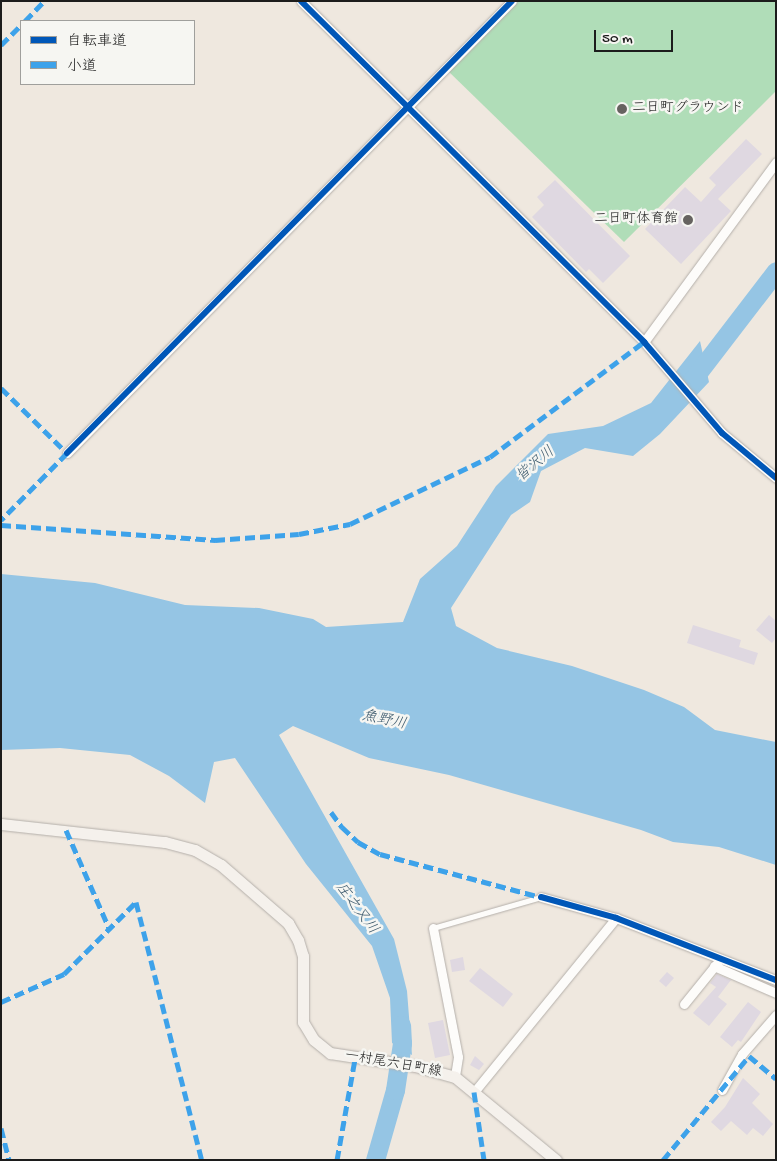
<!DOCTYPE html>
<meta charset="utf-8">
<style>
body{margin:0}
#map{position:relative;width:777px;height:1161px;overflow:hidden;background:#efe8df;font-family:"Gochi Hand","Klee One",sans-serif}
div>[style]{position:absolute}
.green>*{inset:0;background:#b0ddb8}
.water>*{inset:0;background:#95c5e4}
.river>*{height:19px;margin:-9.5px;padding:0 9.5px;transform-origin:9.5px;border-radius:9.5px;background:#95c5e4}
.building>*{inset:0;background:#dfd8e1}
.roads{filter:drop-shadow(0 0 1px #b4afaa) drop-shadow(0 0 1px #b4afaa)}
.lane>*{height:4.5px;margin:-2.25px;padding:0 2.25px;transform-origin:2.25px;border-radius:2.25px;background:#fdfcfa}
.street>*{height:9px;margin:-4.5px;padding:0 4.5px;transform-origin:4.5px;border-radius:4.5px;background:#fdfcfa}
.secondary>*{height:11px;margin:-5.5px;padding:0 5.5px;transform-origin:5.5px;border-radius:5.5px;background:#f5f1ec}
.quiet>*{height:5px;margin-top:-2.5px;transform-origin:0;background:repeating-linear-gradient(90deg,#3da2ea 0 10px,transparent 0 15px)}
.cycleway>*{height:6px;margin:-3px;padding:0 3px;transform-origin:3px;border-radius:3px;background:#0057b8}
.dots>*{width:14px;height:14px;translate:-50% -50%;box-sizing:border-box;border:2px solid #f6f6f2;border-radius:50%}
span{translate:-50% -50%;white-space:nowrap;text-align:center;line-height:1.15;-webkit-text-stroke:5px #f6f6f2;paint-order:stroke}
.poi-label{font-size:14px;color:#1c1c1c}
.left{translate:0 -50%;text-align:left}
.right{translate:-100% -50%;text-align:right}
.street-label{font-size:14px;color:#1c1c1c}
.water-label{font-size:15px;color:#3d5a6d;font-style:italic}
.frame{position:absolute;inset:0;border:2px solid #1c1c1c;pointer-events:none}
.legend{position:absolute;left:20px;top:20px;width:175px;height:65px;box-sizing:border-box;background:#f6f6f2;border:1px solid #9f9f9c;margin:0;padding:6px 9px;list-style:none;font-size:15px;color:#1c1c1c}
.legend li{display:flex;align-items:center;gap:10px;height:25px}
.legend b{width:25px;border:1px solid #9f9f9c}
.scale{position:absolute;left:594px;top:30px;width:79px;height:22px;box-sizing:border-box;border:2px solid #1c1c1c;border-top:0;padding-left:6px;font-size:15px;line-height:18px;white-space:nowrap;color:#1c1c1c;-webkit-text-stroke:4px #f6f6f2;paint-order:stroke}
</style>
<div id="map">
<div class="green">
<i style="clip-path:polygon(512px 1px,776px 1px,776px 91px,624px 242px,446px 69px)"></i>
</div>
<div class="water">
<i style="clip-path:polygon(700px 341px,709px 382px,660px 434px,633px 456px,585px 448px,541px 471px,530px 502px,511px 515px,451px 608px,456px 626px,497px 648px,572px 666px,644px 690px,684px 707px,715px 730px,776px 742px,776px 865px,719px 847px,673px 842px,641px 830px,449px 775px,369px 758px,293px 726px,279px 735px,394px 939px,407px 991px,412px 1055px,392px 1043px,390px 998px,372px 946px,306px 864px,235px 758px,214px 762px,205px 803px,169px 776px,130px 755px,60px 748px,1px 750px,1px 574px,95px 583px,185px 605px,259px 608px,313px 619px,326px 627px,403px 622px,420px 579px,457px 546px,496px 486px,548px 434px,603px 426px,651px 403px)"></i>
</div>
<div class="river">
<i style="left:690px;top:383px;width:141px;rotate:-52.5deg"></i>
<i style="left:375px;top:1160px;width:73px;rotate:-74.1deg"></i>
<i style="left:395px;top:1090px;width:48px;rotate:-81.5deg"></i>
<i style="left:402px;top:1043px;width:18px;rotate:-93deg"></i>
</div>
<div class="building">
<i style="clip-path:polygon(746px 139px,762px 154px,718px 199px,731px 211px,681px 264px,645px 229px,685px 187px,701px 202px,716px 185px,709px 178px)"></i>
<i style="clip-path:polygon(555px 180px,630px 256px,603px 283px,589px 269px,586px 272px,532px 217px,544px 205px,537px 197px)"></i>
<i style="clip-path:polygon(769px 615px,776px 621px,776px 638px,772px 643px,756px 630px)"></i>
<i style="clip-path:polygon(693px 625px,741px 640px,739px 647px,758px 653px,754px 665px,687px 643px)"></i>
<i style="clip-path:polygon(463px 957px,465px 970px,452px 972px,450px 960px)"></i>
<i style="clip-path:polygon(480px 968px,513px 994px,503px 1007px,469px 981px)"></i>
<i style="clip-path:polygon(667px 972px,674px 978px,666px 987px,659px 981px)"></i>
<i style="clip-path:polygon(717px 974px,731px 980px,718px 997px,727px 1004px,709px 1026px,693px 1013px,716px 987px,710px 983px)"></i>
<i style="clip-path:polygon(748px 1002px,761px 1012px,741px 1042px,738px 1040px,732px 1047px,720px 1037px)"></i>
<i style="clip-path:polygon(443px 1020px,450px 1055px,435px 1058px,428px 1023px)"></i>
<i style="clip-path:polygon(475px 1056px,484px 1064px,479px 1070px,470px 1065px)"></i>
<i style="clip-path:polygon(743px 1078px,760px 1094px,752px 1103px,773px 1124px,763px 1136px,753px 1128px,747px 1135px,731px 1121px,721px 1131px,711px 1122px,725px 1107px)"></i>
</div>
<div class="roads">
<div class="lane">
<i style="left:433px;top:928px;width:112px;rotate:-16deg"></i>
</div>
<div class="street">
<i style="left:301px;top:1px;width:484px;rotate:44.8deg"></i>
<i style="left:644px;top:342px;width:120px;rotate:49.4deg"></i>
<i style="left:722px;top:433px;width:70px;rotate:39.8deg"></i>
<i style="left:644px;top:342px;width:223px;rotate:-53.7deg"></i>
<i style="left:67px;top:453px;width:634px;rotate:-45.45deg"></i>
<i style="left:541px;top:897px;width:78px;rotate:15.6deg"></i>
<i style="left:616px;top:918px;width:172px;rotate:21.2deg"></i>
<i style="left:433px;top:928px;width:131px;rotate:79deg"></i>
<i style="left:458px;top:1057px;width:20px;rotate:99deg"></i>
<i style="left:714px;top:966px;width:68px;rotate:23.5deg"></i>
<i style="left:684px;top:1004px;width:54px;rotate:-51deg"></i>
<i style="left:722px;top:1090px;width:41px;rotate:-60.9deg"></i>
<i style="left:742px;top:1054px;width:52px;rotate:-48.9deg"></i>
<i style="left:474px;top:1092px;width:225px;rotate:-50.8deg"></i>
</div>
<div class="secondary">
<i style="left:1px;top:824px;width:165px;rotate:6.3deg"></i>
<i style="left:165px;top:842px;width:31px;rotate:15deg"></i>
<i style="left:195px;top:850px;width:30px;rotate:30deg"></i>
<i style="left:221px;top:865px;width:89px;rotate:40.9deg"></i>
<i style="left:288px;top:923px;width:20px;rotate:60deg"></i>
<i style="left:298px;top:940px;width:17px;rotate:73deg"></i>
<i style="left:303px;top:956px;width:66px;rotate:90deg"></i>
<i style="left:303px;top:1022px;width:21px;rotate:59deg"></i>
<i style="left:314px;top:1040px;width:21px;rotate:39deg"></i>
<i style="left:330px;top:1053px;width:86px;rotate:8.7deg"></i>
<i style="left:415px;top:1066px;width:41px;rotate:15.4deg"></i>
<i style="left:455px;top:1077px;width:131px;rotate:39.4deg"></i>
</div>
</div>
<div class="quiet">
<i style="left:25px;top:21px;width:28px;rotate:-46deg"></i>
<i style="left:1px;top:45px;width:28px;rotate:-45deg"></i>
<i style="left:1px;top:388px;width:93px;rotate:44.6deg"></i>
<i style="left:67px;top:453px;width:94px;rotate:134.6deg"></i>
<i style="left:1px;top:525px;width:215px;rotate:4deg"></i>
<i style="left:215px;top:540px;width:84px;rotate:-4.1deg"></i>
<i style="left:299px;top:534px;width:52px;rotate:-11.1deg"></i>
<i style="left:350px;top:524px;width:155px;rotate:-25.6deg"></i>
<i style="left:490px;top:457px;width:192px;rotate:-36.8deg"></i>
<i style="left:331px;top:812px;width:19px;rotate:54deg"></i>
<i style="left:342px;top:827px;width:22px;rotate:43deg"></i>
<i style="left:358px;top:842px;width:25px;rotate:29deg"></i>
<i style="left:380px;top:854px;width:167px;rotate:15deg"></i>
<i style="left:66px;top:830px;width:109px;rotate:66.3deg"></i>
<i style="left:1px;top:1002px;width:69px;rotate:-24deg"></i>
<i style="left:64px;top:974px;width:102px;rotate:-45deg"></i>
<i style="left:136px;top:902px;width:266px;rotate:75.7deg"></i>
<i style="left:474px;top:1092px;width:69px;rotate:81.6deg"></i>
<i style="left:1px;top:1128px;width:33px;rotate:76deg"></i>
<i style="left:337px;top:1160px;width:103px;rotate:-79.9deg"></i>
<i style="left:663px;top:1160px;width:135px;rotate:-50.4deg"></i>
<i style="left:749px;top:1056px;width:35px;rotate:40deg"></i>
</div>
<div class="cycleway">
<i style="left:301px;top:1px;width:484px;rotate:44.8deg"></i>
<i style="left:644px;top:342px;width:120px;rotate:49.4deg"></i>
<i style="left:722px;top:433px;width:70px;rotate:39.8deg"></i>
<i style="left:67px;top:453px;width:634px;rotate:-45.45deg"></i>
<i style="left:541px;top:897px;width:78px;rotate:15.6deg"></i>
<i style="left:616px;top:918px;width:172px;rotate:21.2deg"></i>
</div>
<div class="dots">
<i style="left:622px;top:109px;background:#666360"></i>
<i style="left:688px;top:220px;background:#666360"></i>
</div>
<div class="poi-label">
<span class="left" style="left:632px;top:109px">二日町グラウンド</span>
<span class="right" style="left:678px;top:220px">二日町体育館</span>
</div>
<div class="street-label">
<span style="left:393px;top:1065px;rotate:10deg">一村尾六日町線</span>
</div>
<div class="water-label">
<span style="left:536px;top:465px;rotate:-40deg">皆沢川</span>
<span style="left:384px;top:721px;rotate:12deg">魚野川</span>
<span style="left:356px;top:909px;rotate:53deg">庄之又川</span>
</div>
<div class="frame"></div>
<ul class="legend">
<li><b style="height:6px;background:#0057b8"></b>自転車道</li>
<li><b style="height:6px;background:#3da2ea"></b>小道</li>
</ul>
<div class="scale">50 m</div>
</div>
